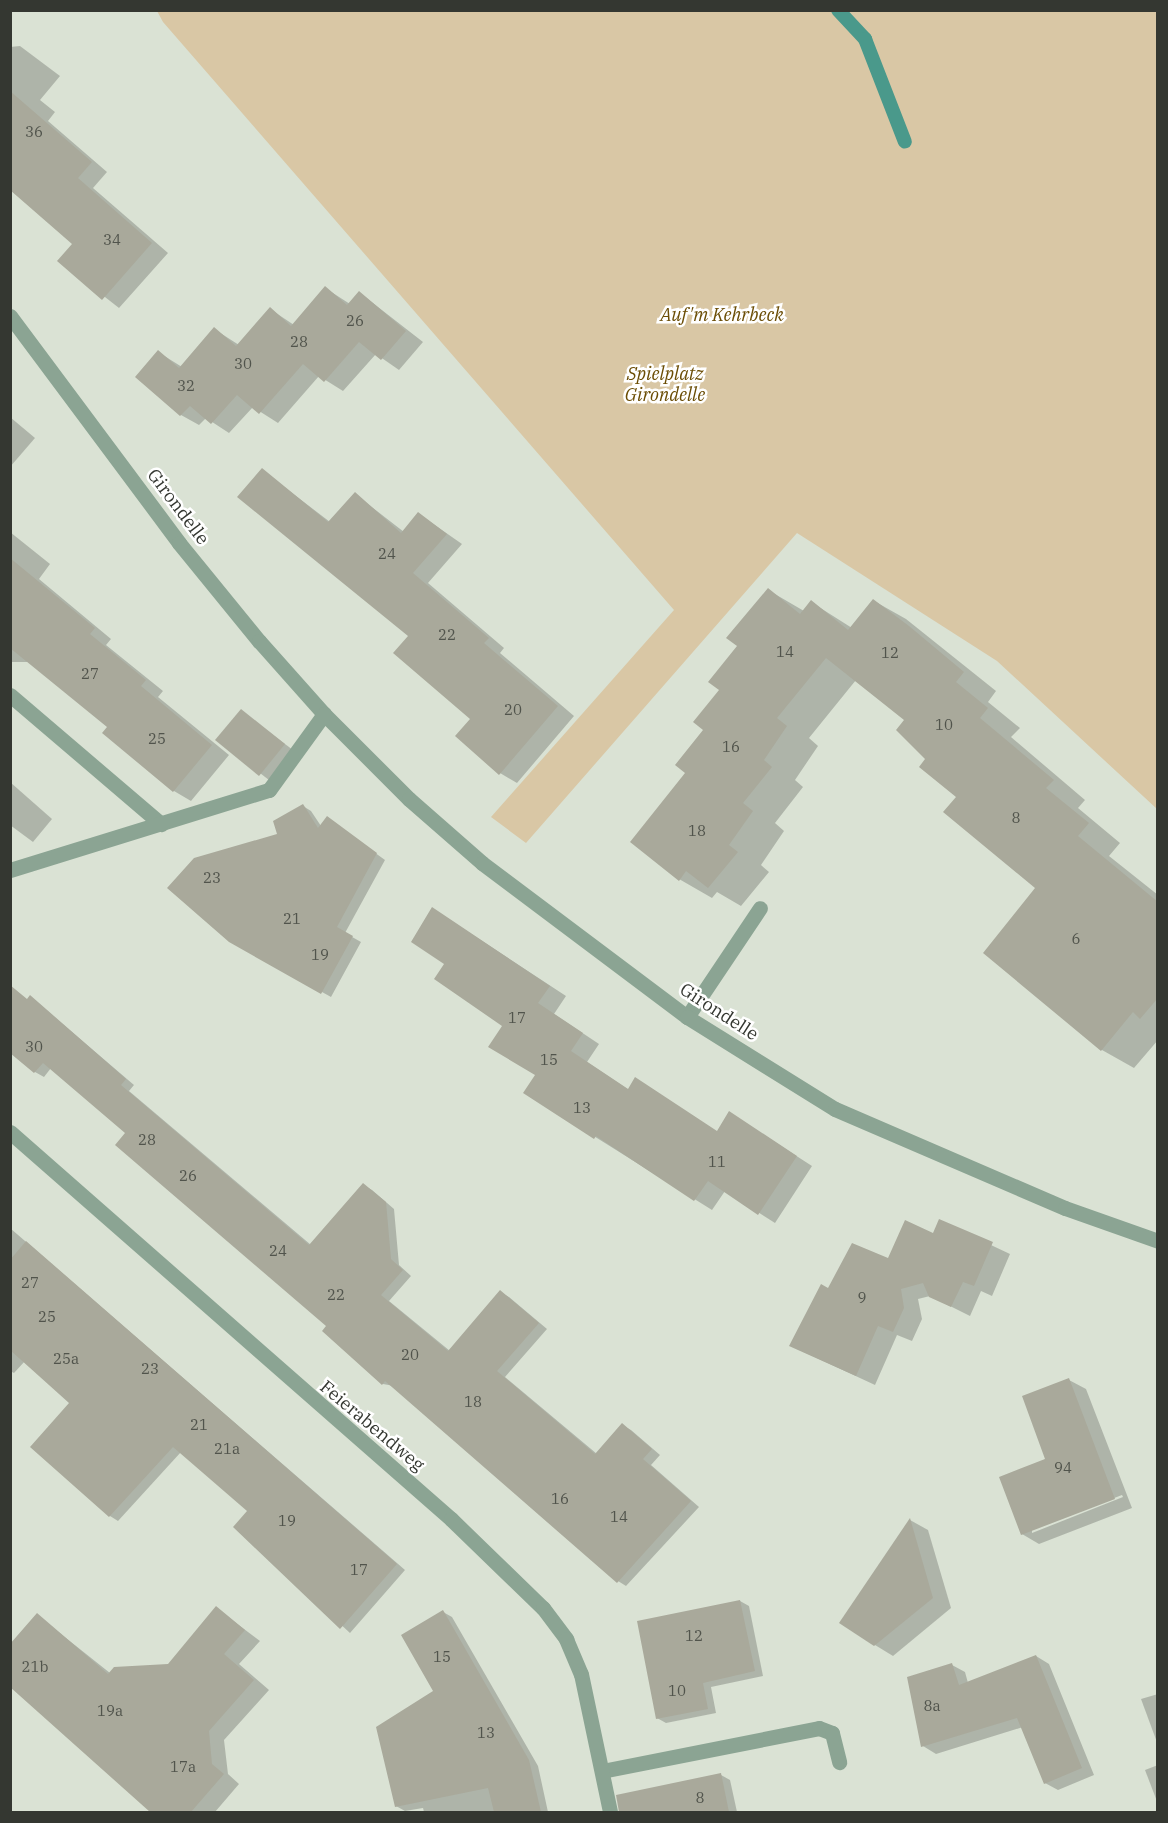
<!DOCTYPE html>
<style>
body{margin:0}
#map{position:relative;width:1168px;height:1823px;overflow:hidden;background:#dae2d4;font-family:"IBM Plex Serif",serif}
div>[style]{position:absolute}
.green>*{inset:0;background:#d9c7a5}
.shadow>*{inset:0;background:#0003}
.stream>*{height:14px;margin:-7px;padding:0 7px;transform-origin:7px;border-radius:7px;background:#4a998b}
.building>*{inset:0;background:#a9a99b}
.lane>*{height:15px;margin:-7.5px;padding:0 7.5px;transform-origin:7.5px;border-radius:7.5px;background:#8ba493}
.street>*{height:15px;margin:-7.5px;padding:0 7.5px;transform-origin:7.5px;border-radius:7.5px;background:#8ba493}
span{translate:-50% -50%;white-space:nowrap;text-align:center;line-height:1.15;-webkit-text-stroke:5px #fff;paint-order:stroke}
.number-label{font-size:15px;color:#51544c}
.number-label span{-webkit-text-stroke-width:0}
.park-label{font-size:18px;color:#6b4d05;font-style:italic}
.street-label{font-size:18px;color:#343731}
.frame{position:absolute;inset:0;border:12px solid #343731;pointer-events:none}
</style>
<div id="map">
<div class="green">
<i style="clip-path:polygon(157px 11px,1157px 11px,1157px 809px,997px 661px,797px 533px,526px 843px,491px 817px,674px 610px,163px 22px)"></i>
</div>
<div class="shadow">
<i style="clip-path:polygon(20px 46px,60px 76px,40px 100px,55px 112px,48px 121px,107px 172px,93px 188px,168px 253px,119px 308px,59px 261px,74px 243px,10px 159px,10px 47px)"></i>
<i style="clip-path:polygon(325px 288px,350px 304px,360px 293px,423px 342px,399px 370px,376px 354px,343px 391px,319px 376px,278px 423px,253px 407px,229px 433px,206px 418px,199px 425px,181px 415px,137px 376px,158px 352px,182px 367px,214px 329px,239px 345px,270px 309px,294px 325px)"></i>
<i style="clip-path:polygon(10px 417px,35px 438px,10px 467px)"></i>
<i style="clip-path:polygon(262px 470px,330px 522px,355px 494px,404px 532px,419px 514px,462px 544px,428px 583px,504px 648px,500px 653px,574px 716px,517px 783px,500px 773px,472px 719px,410px 636px)"></i>
<i style="clip-path:polygon(10px 532px,50px 564px,39px 579px,111px 639px,106px 645px,163px 691px,158px 697px,229px 755px,191px 801px,174px 791px,109px 727px,30px 662px,10px 662px)"></i>
<i style="clip-path:polygon(768px 590px,804px 611px,811px 602px,852px 628px,874px 601px,906px 619px,996px 691px,988px 702px,1020px 728px,1011px 737px,1085px 800px,1078px 808px,1120px 843px,1109px 856px,1158px 895px,1158px 1040px,1134px 1068px,1102px 1050px,1037px 888px,927px 759px,906px 720px,856px 680px,809px 738px,818px 746px,795px 780px,803px 787px,775px 823px,784px 831px,761px 865px,769px 872px,741px 906px,717px 892px,712px 898px,679px 879px,688px 773px,739px 646px)"></i>
<i style="clip-path:polygon(241px 711px,293px 750px,269px 780px,217px 740px)"></i>
<i style="clip-path:polygon(10px 782px,52px 819px,33px 842px,10px 825px)"></i>
<i style="clip-path:polygon(303px 806px,311px 811px,321px 826px,335px 824px,385px 860px,345px 933px,361px 942px,331px 997px,230px 941px,279px 835px)"></i>
<i style="clip-path:polygon(433px 909px,566px 996px,554px 1014px,599px 1044px,587px 1062px,629px 1090px,718px 1132px,730px 1113px,812px 1166px,775px 1223px,725px 1191px,712px 1210px,525px 1093px,537px 1075px,504px 1025px,447px 963px)"></i>
<i style="clip-path:polygon(31px 997px,134px 1085px,129px 1091px,311px 1245px,363px 1185px,372px 1190px,394px 1209px,399px 1265px,411px 1276px,389px 1301px,450px 1351px,500px 1292px,509px 1297px,547px 1329px,505px 1377px,597px 1454px,622px 1425px,631px 1430px,660px 1455px,651px 1465px,699px 1507px,626px 1586px,618px 1581px,394px 1386px,383px 1384px,329px 1326px,128px 1133px,51px 1068px,44px 1077px,35px 1072px)"></i>
<i style="clip-path:polygon(940px 1221px,1010px 1254px,992px 1296px,981px 1291px,970px 1316px,930px 1296px,918px 1299px,922px 1319px,912px 1341px,897px 1335px,875px 1385px,791px 1346px,829px 1290px,934px 1235px)"></i>
<i style="clip-path:polygon(10px 1228px,405px 1570px,350px 1633px,235px 1527px,249px 1511px,181px 1452px,118px 1521px,110px 1516px,71px 1403px,25px 1361px,14px 1373px,10px 1371px)"></i>
<i style="clip-path:polygon(evenodd,1069px 1380px,1086px 1389px,1132px 1508px,1039px 1544px,1022px 1534px,1069px 1380px,1122px 1495px,1123px 1497px,1032px 1533px,1032px 1530px,1122px 1495px)"></i>
<i style="clip-path:polygon(910px 1520px,928px 1530px,951px 1608px,893px 1656px,875px 1645px)"></i>
<i style="clip-path:polygon(740px 1601px,749px 1606px,763px 1676px,711px 1687px,716px 1713px,666px 1723px,657px 1718px)"></i>
<i style="clip-path:polygon(216px 1608px,260px 1641px,239px 1664px,269px 1690px,224px 1740px,228px 1774px,239px 1784px,215px 1812px,153px 1812px,10px 1685px,37px 1615px,110px 1673px,169px 1665px)"></i>
<i style="clip-path:polygon(443px 1612px,452px 1617px,538px 1766px,548px 1812px,424px 1812px,423px 1808px,405px 1811px,396px 1806px,435px 1692px)"></i>
<i style="clip-path:polygon(1036px 1656px,1049px 1664px,1094px 1775px,1058px 1790px,1045px 1783px,1023px 1727px,936px 1754px,923px 1746px,952px 1665px,965px 1672px,968px 1683px)"></i>
<i style="clip-path:polygon(1158px 1694px,1158px 1745px,1141px 1699px)"></i>
<i style="clip-path:polygon(1158px 1765px,1158px 1804px,1145px 1770px)"></i>
<i style="clip-path:polygon(721px 1775px,730px 1780px,737px 1812px,676px 1812px,671px 1785px)"></i>
</div>
<div class="stream">
<i style="left:838px;top:10px;width:40px;rotate:47deg"></i>
<i style="left:865px;top:39px;width:110px;rotate:68.8deg"></i>
</div>
<div class="building">
<i style="clip-path:polygon(10px 91px,92px 162px,78px 178px,152px 243px,102px 300px,57px 261px,72px 244px,10px 190px)"></i>
<i style="clip-path:polygon(325px 286px,347px 305px,359px 291px,406px 331px,381px 360px,359px 342px,324px 382px,303px 364px,259px 414px,237px 395px,211px 424px,190px 406px,180px 416px,135px 377px,158px 350px,179px 368px,214px 327px,236px 346px,270px 307px,291px 326px)"></i>
<i style="clip-path:polygon(262px 468px,328px 522px,355px 492px,401px 533px,418px 512px,447px 534px,413px 573px,489px 638px,484px 643px,558px 706px,499px 775px,455px 736px,470px 719px,393px 653px,408px 636px,237px 497px)"></i>
<i style="clip-path:polygon(10px 558px,95px 628px,90px 634px,146px 680px,141px 686px,212px 745px,173px 792px,102px 733px,107px 727px,10px 648px)"></i>
<i style="clip-path:polygon(768px 588px,800px 614px,811px 600px,848px 630px,873px 599px,909px 626px,964px 672px,956px 682px,988px 708px,980px 718px,1054px 780px,1046px 788px,1089px 823px,1078px 836px,1158px 902px,1158px 998px,1140px 1019px,1133px 1012px,1101px 1051px,983px 953px,1035px 888px,943px 812px,956px 797px,919px 767px,925px 759px,896px 730px,904px 720px,826px 658px,777px 718px,787px 726px,764px 760px,772px 767px,743px 803px,753px 811px,729px 845px,738px 852px,708px 888px,686px 871px,679px 881px,630px 842px,685px 773px,675px 765px,703px 730px,693px 722px,719px 690px,708px 682px,737px 646px,726px 638px)"></i>
<i style="clip-path:polygon(241px 709px,285px 744px,259px 776px,215px 740px)"></i>
<i style="clip-path:polygon(303px 804px,318px 828px,327px 816px,377px 853px,337px 927px,353px 936px,321px 994px,229px 942px,167px 888px,194px 858px,277px 834px,273px 821px)"></i>
<i style="clip-path:polygon(432px 907px,550px 986px,538px 1003px,583px 1033px,571px 1051px,628px 1089px,635px 1077px,717px 1131px,729px 1111px,797px 1156px,758px 1215px,708px 1181px,694px 1201px,596px 1136px,594px 1139px,523px 1093px,535px 1075px,488px 1047px,502px 1026px,434px 979px,444px 964px,411px 942px)"></i>
<i style="clip-path:polygon(10px 985px,27px 999px,30px 995px,126px 1079px,121px 1085px,309px 1245px,363px 1183px,386px 1202px,391px 1259px,403px 1270px,381px 1295px,448px 1351px,500px 1290px,539px 1323px,497px 1371px,595px 1454px,622px 1423px,652px 1449px,643px 1459px,691px 1501px,617px 1583px,385px 1381px,382px 1385px,322px 1331px,326px 1326px,115px 1145px,125px 1133px,43px 1063px,34px 1073px,10px 1053px)"></i>
<i style="clip-path:polygon(939px 1219px,993px 1242px,974px 1286px,963px 1282px,951px 1307px,929px 1297px,923px 1283px,901px 1289px,904px 1308px,893px 1332px,878px 1326px,856px 1376px,789px 1346px,821px 1284px,828px 1288px,852px 1243px,888px 1258px,905px 1220px,933px 1233px)"></i>
<i style="clip-path:polygon(26px 1241px,397px 1564px,340px 1629px,233px 1527px,247px 1511px,173px 1447px,109px 1517px,30px 1447px,69px 1403px,10px 1350px,10px 1260px)"></i>
<i style="clip-path:polygon(1069px 1378px,1115px 1499px,1021px 1535px,999px 1477px,1045px 1459px,1022px 1396px)"></i>
<i style="clip-path:polygon(910px 1518px,933px 1598px,874px 1646px,839px 1623px)"></i>
<i style="clip-path:polygon(740px 1600px,755px 1671px,703px 1683px,708px 1709px,656px 1719px,637px 1621px)"></i>
<i style="clip-path:polygon(216px 1606px,245px 1630px,224px 1654px,254px 1680px,209px 1731px,212px 1764px,224px 1774px,191px 1812px,150px 1812px,10px 1687px,10px 1644px,37px 1613px,108px 1674px,114px 1667px,168px 1664px)"></i>
<i style="clip-path:polygon(443px 1610px,529px 1760px,541px 1812px,494px 1812px,488px 1788px,395px 1807px,376px 1727px,433px 1691px,401px 1635px)"></i>
<i style="clip-path:polygon(1036px 1655px,1082px 1768px,1044px 1784px,1017px 1718px,921px 1747px,907px 1677px,952px 1663px,959px 1685px)"></i>
<i style="clip-path:polygon(721px 1773px,729px 1812px,619px 1812px,616px 1795px)"></i>
</div>
<div class="lane">
<i style="left:687px;top:1017px;width:131px;rotate:-56.2deg"></i>
<i style="left:602px;top:1771px;width:221px;rotate:-11.2deg"></i>
<i style="left:819px;top:1728px;width:14px;rotate:21deg"></i>
<i style="left:832px;top:1733px;width:30px;rotate:76deg"></i>
</div>
<div class="street">
<i style="left:10px;top:316px;width:283px;rotate:53.3deg"></i>
<i style="left:179px;top:543px;width:127px;rotate:50.8deg"></i>
<i style="left:259px;top:641px;width:98px;rotate:48.3deg"></i>
<i style="left:324px;top:714px;width:120px;rotate:45deg"></i>
<i style="left:409px;top:799px;width:97px;rotate:41.2deg"></i>
<i style="left:482px;top:863px;width:256px;rotate:36.9deg"></i>
<i style="left:687px;top:1017px;width:174px;rotate:31.9deg"></i>
<i style="left:835px;top:1109px;width:250px;rotate:23.3deg"></i>
<i style="left:1065px;top:1208px;width:99px;rotate:19.5deg"></i>
<i style="left:10px;top:695px;width:199px;rotate:40.5deg"></i>
<i style="left:10px;top:870px;width:271px;rotate:-17.2deg"></i>
<i style="left:269px;top:790px;width:94px;rotate:-54.1deg"></i>
<i style="left:10px;top:1132px;width:587px;rotate:41.27deg"></i>
<i style="left:451px;top:1519px;width:128px;rotate:44.1deg"></i>
<i style="left:543px;top:1608px;width:39px;rotate:53deg"></i>
<i style="left:566px;top:1639px;width:38px;rotate:67deg"></i>
<i style="left:581px;top:1674px;width:141px;rotate:78.1deg"></i>
</div>
<div class="number-label">
<span style="left:34px;top:132px">36</span>
<span style="left:112px;top:240px">34</span>
<span style="left:355px;top:321px">26</span>
<span style="left:299px;top:342px">28</span>
<span style="left:243px;top:364px">30</span>
<span style="left:186px;top:386px">32</span>
<span style="left:387px;top:554px">24</span>
<span style="left:447px;top:635px">22</span>
<span style="left:785px;top:652px">14</span>
<span style="left:890px;top:653px">12</span>
<span style="left:90px;top:674px">27</span>
<span style="left:513px;top:710px">20</span>
<span style="left:944px;top:725px">10</span>
<span style="left:157px;top:739px">25</span>
<span style="left:731px;top:747px">16</span>
<span style="left:1016px;top:818px">8</span>
<span style="left:697px;top:831px">18</span>
<span style="left:212px;top:878px">23</span>
<span style="left:292px;top:919px">21</span>
<span style="left:1076px;top:939px">6</span>
<span style="left:320px;top:955px">19</span>
<span style="left:517px;top:1018px">17</span>
<span style="left:34px;top:1047px">30</span>
<span style="left:549px;top:1060px">15</span>
<span style="left:582px;top:1108px">13</span>
<span style="left:147px;top:1140px">28</span>
<span style="left:717px;top:1162px">11</span>
<span style="left:188px;top:1176px">26</span>
<span style="left:278px;top:1251px">24</span>
<span style="left:30px;top:1283px">27</span>
<span style="left:336px;top:1295px">22</span>
<span style="left:862px;top:1298px">9</span>
<span style="left:47px;top:1317px">25</span>
<span style="left:410px;top:1355px">20</span>
<span style="left:66px;top:1359px">25a</span>
<span style="left:150px;top:1369px">23</span>
<span style="left:473px;top:1402px">18</span>
<span style="left:199px;top:1425px">21</span>
<span style="left:227px;top:1449px">21a</span>
<span style="left:1063px;top:1468px">94</span>
<span style="left:560px;top:1499px">16</span>
<span style="left:619px;top:1517px">14</span>
<span style="left:287px;top:1521px">19</span>
<span style="left:359px;top:1570px">17</span>
<span style="left:694px;top:1636px">12</span>
<span style="left:442px;top:1657px">15</span>
<span style="left:35px;top:1667px">21b</span>
<span style="left:677px;top:1691px">10</span>
<span style="left:932px;top:1706px">8a</span>
<span style="left:110px;top:1711px">19a</span>
<span style="left:486px;top:1733px">13</span>
<span style="left:183px;top:1767px">17a</span>
<span style="left:700px;top:1798px">8</span>
</div>
<div class="park-label">
<span style="left:722px;top:315px">Auf'm Kehrbeck</span>
<span style="left:665px;top:385px">Spielplatz<br>Girondelle</span>
</div>
<div class="street-label">
<span style="left:178px;top:507px;rotate:53deg">Girondelle</span>
<span style="left:719px;top:1012px;rotate:33deg">Girondelle</span>
<span style="left:372px;top:1426px;rotate:40deg">Feierabendweg</span>
</div>
<div class="frame"></div>
</div>
